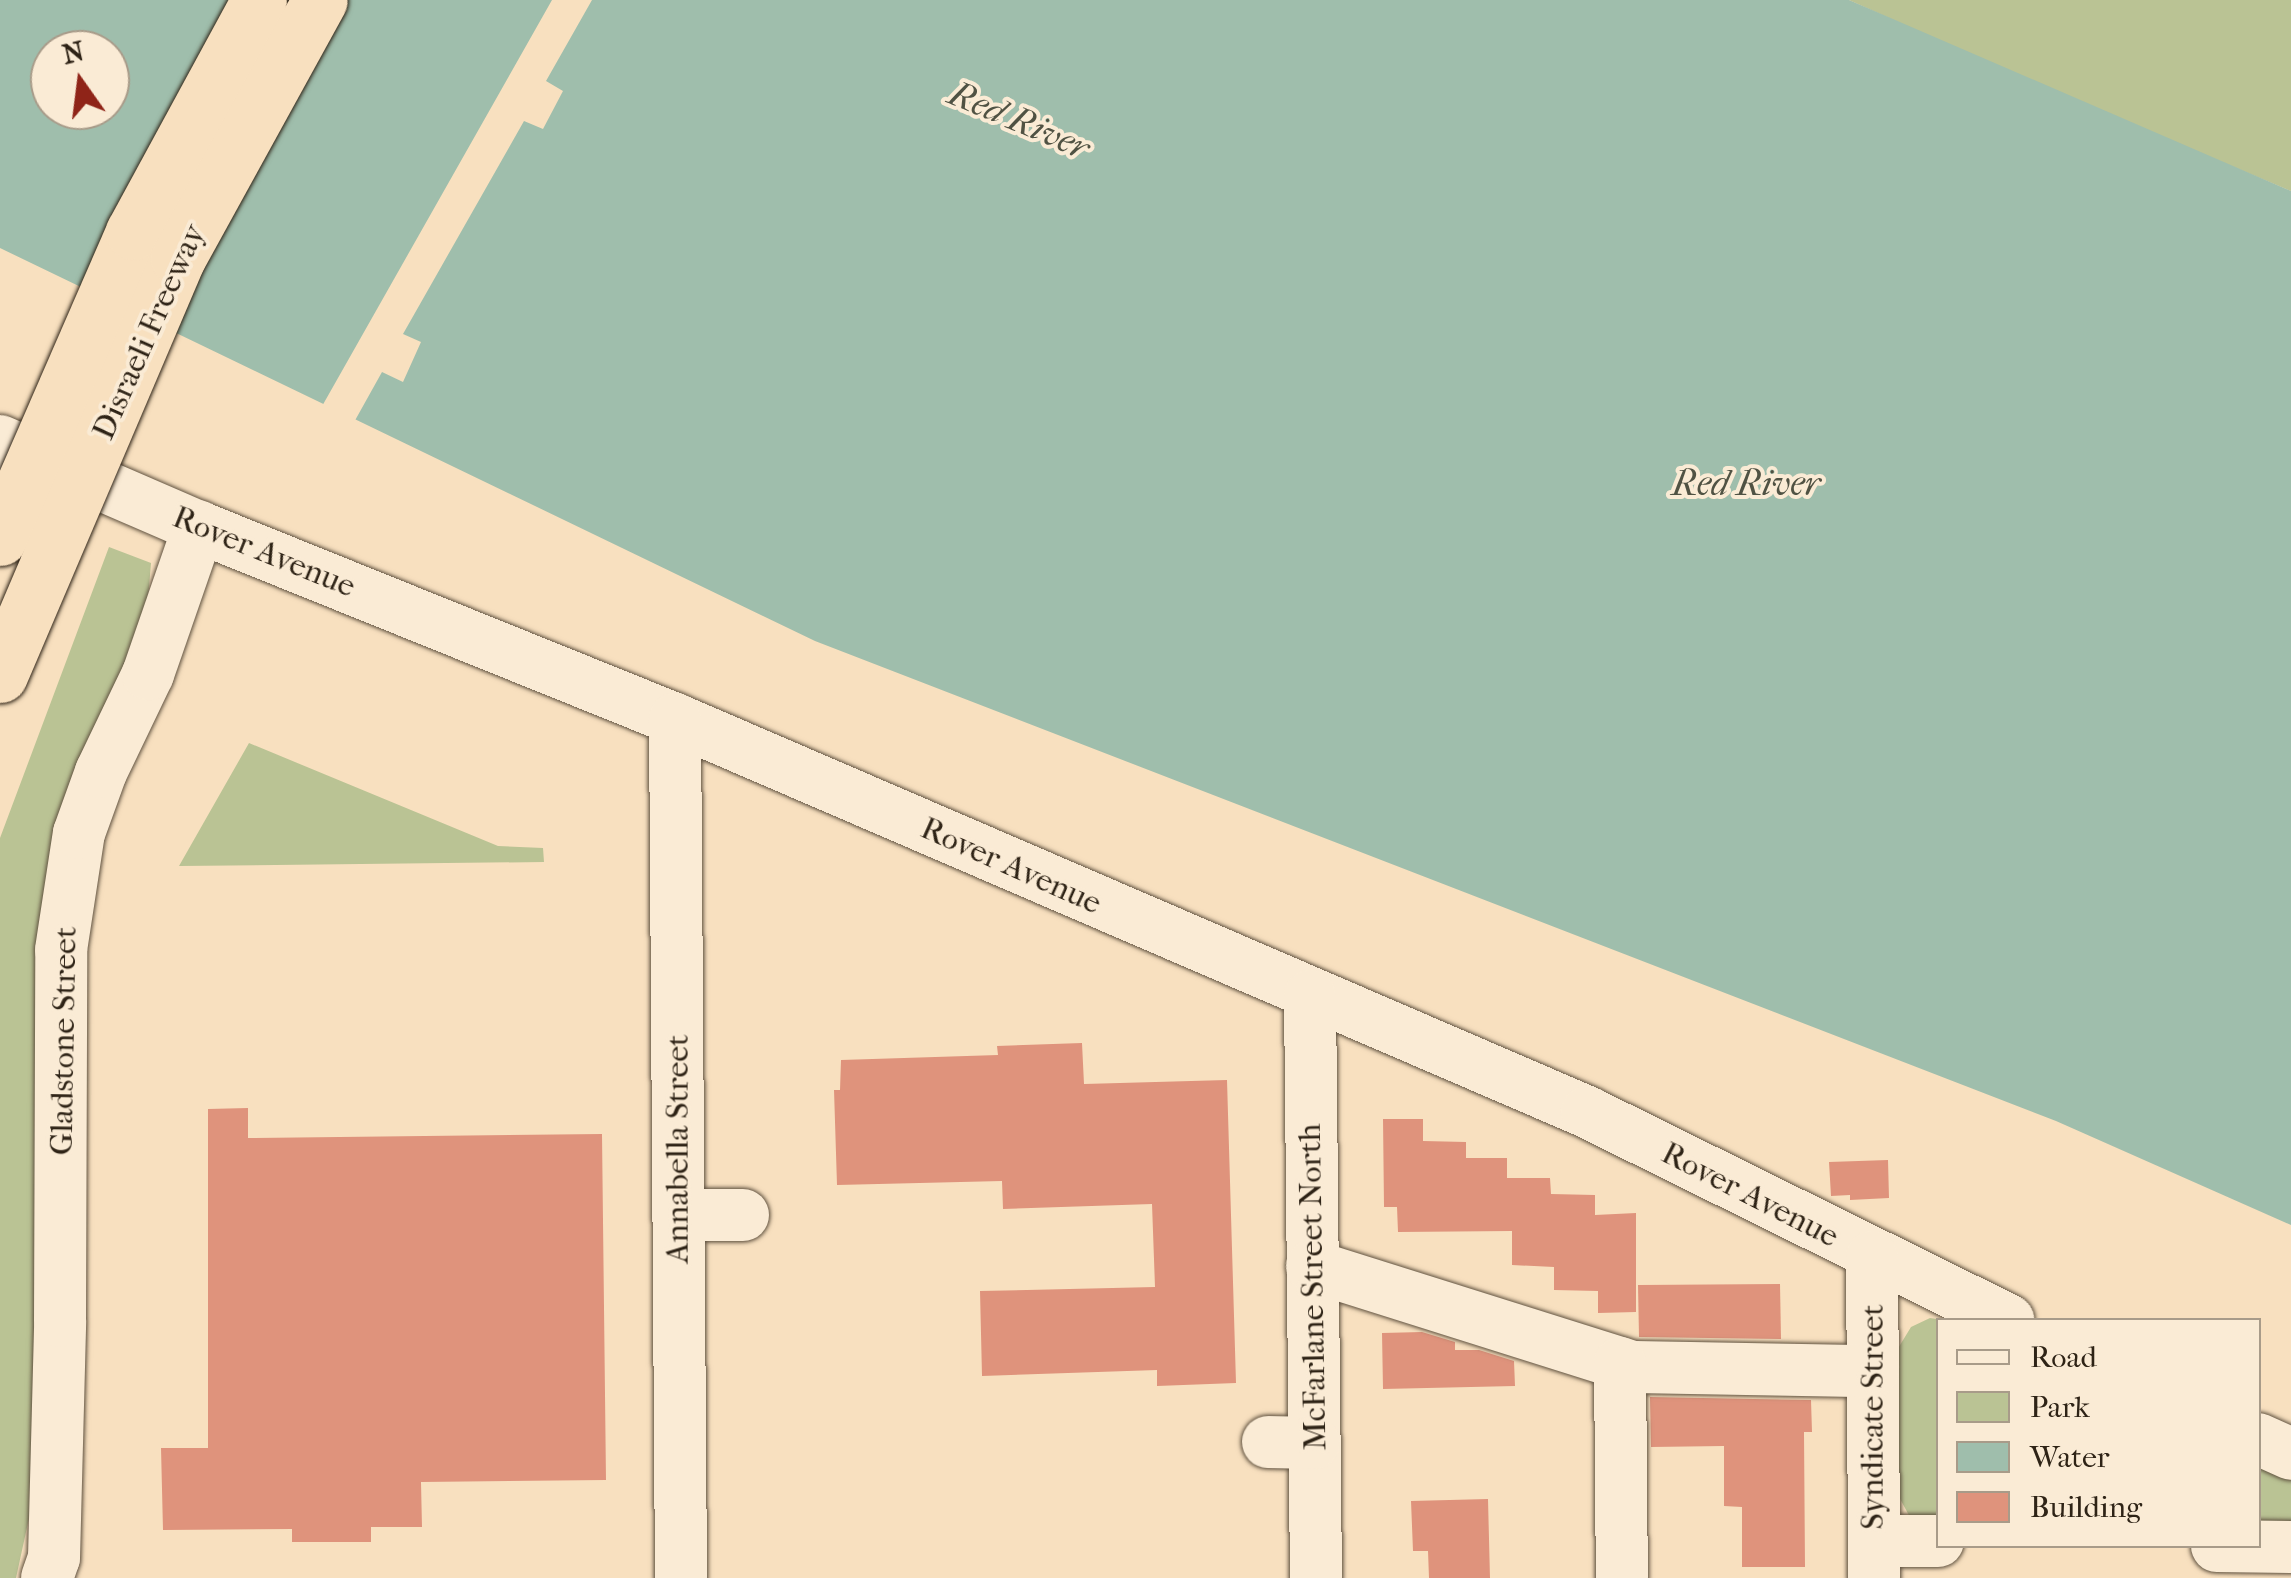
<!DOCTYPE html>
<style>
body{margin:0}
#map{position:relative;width:2291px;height:1578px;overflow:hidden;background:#f8e0bf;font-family:"IM FELL French Canon",serif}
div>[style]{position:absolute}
.green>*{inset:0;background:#bac394}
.water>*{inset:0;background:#9fbeac}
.pier>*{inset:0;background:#f8e0bf}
.building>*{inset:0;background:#df937c}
.roads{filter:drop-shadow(0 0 2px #605240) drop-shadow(0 0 2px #605240)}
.minor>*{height:52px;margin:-26px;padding:0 26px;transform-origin:26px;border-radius:26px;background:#faebd5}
.bridges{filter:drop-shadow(0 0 2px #2e2316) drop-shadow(0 0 2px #2e2316)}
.major-bridge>*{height:55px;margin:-27.5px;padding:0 27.5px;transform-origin:27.5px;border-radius:27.5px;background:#f8e0bf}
span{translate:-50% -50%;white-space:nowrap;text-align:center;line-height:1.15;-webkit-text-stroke:8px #faebd5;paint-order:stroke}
.street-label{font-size:32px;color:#2e2316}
.water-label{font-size:35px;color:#505243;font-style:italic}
.legend{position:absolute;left:1936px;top:1318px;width:325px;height:230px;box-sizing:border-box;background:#faebd5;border:2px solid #a89b89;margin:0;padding:12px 18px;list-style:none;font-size:30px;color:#2e2316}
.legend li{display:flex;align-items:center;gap:20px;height:50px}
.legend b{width:50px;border:2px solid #a89b89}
.north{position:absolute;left:30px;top:30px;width:100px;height:100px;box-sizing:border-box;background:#faebd5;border:2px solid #a89b89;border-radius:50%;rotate:346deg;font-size:28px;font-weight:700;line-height:40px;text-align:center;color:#2e2316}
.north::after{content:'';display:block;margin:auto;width:35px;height:45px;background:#8f2418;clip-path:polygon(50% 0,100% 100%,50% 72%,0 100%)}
</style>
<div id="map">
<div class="green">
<i style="clip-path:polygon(1849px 0,2291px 0,2291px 191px,2031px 82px)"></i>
<i style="clip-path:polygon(109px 547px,151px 563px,148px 599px,102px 728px,31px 1509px,16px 1578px,0 1578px,0 838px)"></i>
<i style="clip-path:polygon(249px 743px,498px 846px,543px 848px,544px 862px,179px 866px)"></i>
<i style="clip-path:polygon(1930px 1318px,1943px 1320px,1938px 1320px,1938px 1524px,1911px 1519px,1899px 1497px,1897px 1350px,1911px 1327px)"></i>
<i style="clip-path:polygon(2258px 1464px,2291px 1479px,2291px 1535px,2259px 1534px)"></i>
</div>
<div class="water">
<i style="clip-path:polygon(evenodd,0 0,1849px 0,2291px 191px,2291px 1225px,2056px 1121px,815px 641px,0 248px,0 0,50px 50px,110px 50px,110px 110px,50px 110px,50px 50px)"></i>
</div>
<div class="pier">
<i style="clip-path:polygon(552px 0,592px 0,546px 81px,563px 91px,543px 129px,524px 121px,403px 334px,421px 342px,403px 382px,382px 372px,353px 424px,321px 408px)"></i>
</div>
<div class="building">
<i style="clip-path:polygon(1082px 1043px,1084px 1084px,1227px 1080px,1236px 1383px,1157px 1386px,1157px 1370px,982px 1376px,980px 1291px,1155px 1287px,1152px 1204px,1003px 1209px,1002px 1181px,837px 1185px,834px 1090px,840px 1090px,841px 1060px,998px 1055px,997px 1046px)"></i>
<i style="clip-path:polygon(248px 1108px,248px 1138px,602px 1134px,606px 1480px,421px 1482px,422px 1527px,371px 1527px,371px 1542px,292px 1542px,292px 1529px,163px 1530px,161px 1448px,208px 1448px,208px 1109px)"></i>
<i style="clip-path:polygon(1383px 1119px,1423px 1119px,1423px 1141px,1466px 1142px,1466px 1158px,1507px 1158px,1507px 1178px,1550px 1178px,1551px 1194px,1595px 1195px,1595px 1215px,1636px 1213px,1636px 1312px,1598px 1313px,1598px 1291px,1554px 1290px,1554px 1267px,1512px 1265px,1512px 1231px,1398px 1232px,1397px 1207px,1384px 1207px)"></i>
<i style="clip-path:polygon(1888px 1160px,1889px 1198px,1850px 1200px,1850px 1195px,1831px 1196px,1829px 1162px)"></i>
<i style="clip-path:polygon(1780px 1284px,1781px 1339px,1639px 1337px,1638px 1285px)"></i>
<i style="clip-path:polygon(1422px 1332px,1455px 1342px,1455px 1350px,1479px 1350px,1514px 1361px,1515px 1386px,1383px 1389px,1382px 1333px)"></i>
<i style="clip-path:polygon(1650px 1397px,1811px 1400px,1812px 1432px,1804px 1432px,1805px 1567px,1742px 1567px,1742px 1507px,1724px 1506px,1724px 1446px,1651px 1447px)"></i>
<i style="clip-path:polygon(1488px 1499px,1490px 1578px,1429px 1578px,1428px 1551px,1413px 1551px,1411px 1501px)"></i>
</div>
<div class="roads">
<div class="minor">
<i style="left:0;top:441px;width:217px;rotate:23.4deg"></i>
<i style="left:199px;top:527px;width:513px;rotate:21.97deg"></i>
<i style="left:675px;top:719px;width:993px;rotate:23.31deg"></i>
<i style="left:1587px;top:1112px;width:470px;rotate:26.3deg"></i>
<i style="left:675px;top:719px;width:859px;rotate:89.6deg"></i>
<i style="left:1310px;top:996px;width:582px;rotate:89.41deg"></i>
<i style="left:678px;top:1215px;width:65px"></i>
<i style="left:1872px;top:1257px;width:321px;rotate:89.6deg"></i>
<i style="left:1312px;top:1266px;width:337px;rotate:17.5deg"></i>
<i style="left:1633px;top:1367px;width:240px;rotate:1deg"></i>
<i style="left:1620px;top:1363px;width:215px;rotate:89.5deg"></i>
<i style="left:2258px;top:1439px;width:36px;rotate:24deg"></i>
<i style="left:1268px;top:1442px;width:46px;rotate:1.2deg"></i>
<i style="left:1874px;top:1541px;width:64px"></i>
<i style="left:2217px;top:1546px;width:74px;rotate:0.8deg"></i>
<i style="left:47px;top:1578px;width:21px;rotate:-71deg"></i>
<i style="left:54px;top:1558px;width:237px;rotate:-88.5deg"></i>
<i style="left:60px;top:1321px;width:371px;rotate:-89.8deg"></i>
<i style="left:61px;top:950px;width:118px;rotate:-81.3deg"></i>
<i style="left:79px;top:833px;width:65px;rotate:-70.2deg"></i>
<i style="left:101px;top:772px;width:109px;rotate:-64.4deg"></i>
<i style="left:148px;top:674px;width:156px;rotate:-70.9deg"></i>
</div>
</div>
<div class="bridges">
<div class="major-bridge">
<i style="left:0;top:538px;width:334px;rotate:-66.5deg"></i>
<i style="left:133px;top:232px;width:264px;rotate:-61.5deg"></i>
<i style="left:0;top:675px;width:453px;rotate:-66.9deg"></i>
<i style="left:178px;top:258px;width:294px;rotate:-61.2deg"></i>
</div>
</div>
<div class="street-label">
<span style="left:149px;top:332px;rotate:-66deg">Disraeli Freeway</span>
<span style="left:264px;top:552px;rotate:22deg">Rover Avenue</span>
<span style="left:1011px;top:866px;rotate:24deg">Rover Avenue</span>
<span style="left:64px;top:1041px;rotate:-89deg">Gladstone Street</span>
<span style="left:678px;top:1149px;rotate:-90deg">Annabella Street</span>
<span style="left:1750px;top:1195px;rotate:27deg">Rover Avenue</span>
<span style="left:1313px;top:1287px;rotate:-91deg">McFarlane Street North</span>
<span style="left:1873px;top:1417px;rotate:-90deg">Syndicate Street</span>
</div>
<div class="water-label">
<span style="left:1019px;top:121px;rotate:23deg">Red River</span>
<span style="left:1746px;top:484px">Red River</span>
</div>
<ul class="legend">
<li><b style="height:12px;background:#faebd5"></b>Road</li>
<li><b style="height:28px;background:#bac394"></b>Park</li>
<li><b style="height:28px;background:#9fbeac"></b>Water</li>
<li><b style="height:28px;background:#df937c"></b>Building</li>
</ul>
<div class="north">N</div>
</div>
